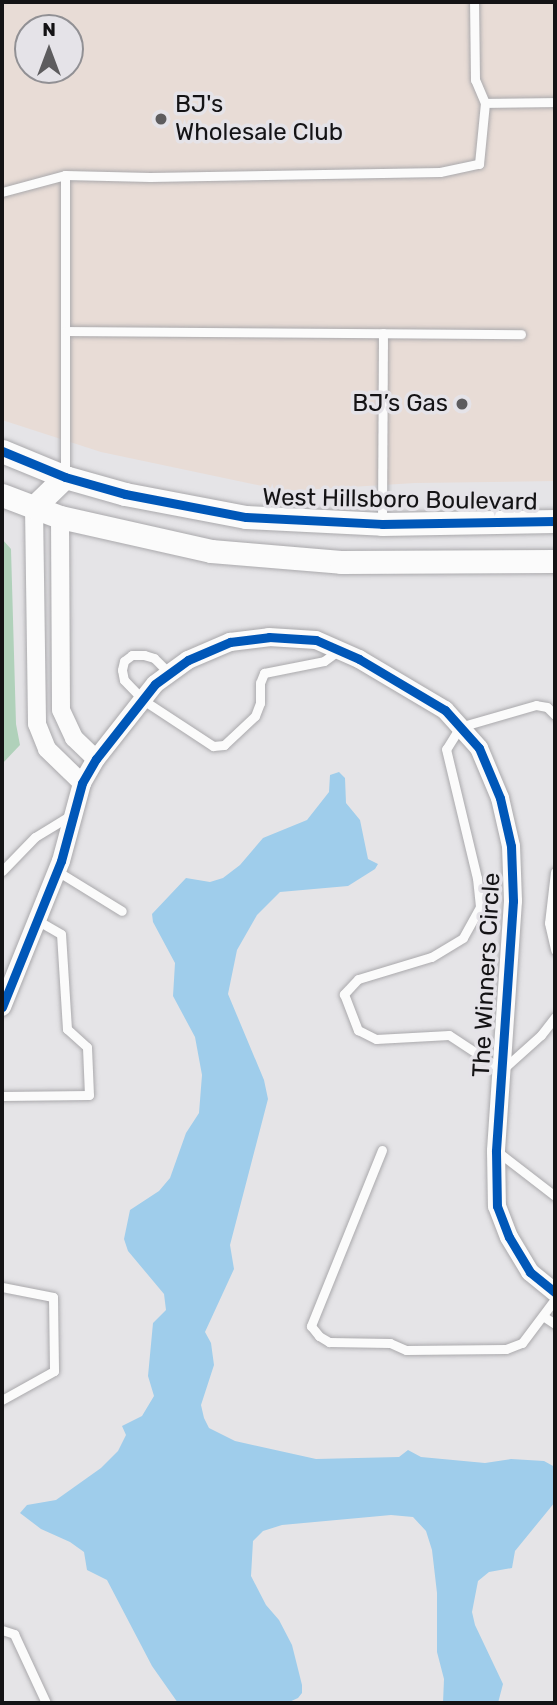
<!DOCTYPE html>
<meta charset="utf-8">
<style>
body{margin:0}
#map{position:relative;width:557px;height:1705px;overflow:hidden;background:#e5e4e7;font-family:Rubik,sans-serif}
div>[style]{position:absolute}
.commercial>*{inset:0;background:#e8dcd6}
.forest>*{inset:0;background:#b0d1ba}
.water>*{inset:0;background:#9fcdeb}
.roads{filter:drop-shadow(0 0 2px #aaa9ac) drop-shadow(0 0 2px #aaa9ac)}
.lane>*{height:9px;margin:-4.5px;padding:0 4.5px;transform-origin:4.5px;border-radius:4.5px;background:#fbfbfb}
.street>*{height:18px;margin:-9px;padding:0 9px;transform-origin:9px;border-radius:9px;background:#fbfbfb}
.secondary>*{height:23px;margin:-11.5px;padding:0 11.5px;transform-origin:11.5px;border-radius:11.5px;background:#fbfbfb}
.cycleway>*{height:9px;margin:-4.5px;padding:0 4.5px;transform-origin:4.5px;border-radius:4.5px;background:#0057b8}
.dots>*{width:19px;height:19px;translate:-50% -50%;box-sizing:border-box;border:4px solid #e5e3e8;border-radius:50%}
span{translate:-50% -50%;white-space:nowrap;text-align:center;line-height:1.15;-webkit-text-stroke:7px #e5e3e8;paint-order:stroke}
.poi-label{font-size:24px;color:#141315}
.left{translate:0 -50%;text-align:left}
.right{translate:-100% -50%;text-align:right}
.street-label{font-size:24px;color:#141315}
.frame{position:absolute;inset:0;border:4px solid #141315;pointer-events:none}
.north{position:absolute;left:14px;top:14px;width:70px;height:70px;box-sizing:border-box;background:#e5e3e8;border:2px solid #919094;border-radius:50%;rotate:0deg;font-size:19px;font-weight:700;line-height:28px;text-align:center;color:#141315}
.north::after{content:'';display:block;margin:auto;width:24px;height:32px;background:#5d5c5e;clip-path:polygon(50% 0,100% 100%,50% 72%,0 100%)}
</style>
<div id="map">
<div class="commercial">
<i style="clip-path:polygon(evenodd,2px 2px,555px 2px,555px 481px,415px 483px,286px 491px,101px 452px,2px 420px,2px 2px,28px 28px,70px 28px,70px 70px,28px 70px,28px 28px)"></i>
</div>
<div class="forest">
<i style="clip-path:polygon(2px 539px,11px 549px,16px 724px,20px 745px,2px 764px)"></i>
</div>
<div class="water">
<i style="clip-path:polygon(339px 772px,345px 778px,346px 803px,360px 820px,368px 859px,378px 864px,375px 869px,348px 886px,280px 892px,257px 915px,237px 950px,228px 994px,264px 1080px,268px 1099px,230px 1245px,234px 1269px,205px 1332px,211px 1343px,214px 1365px,201px 1405px,204px 1418px,209px 1428px,235px 1441px,316px 1459px,399px 1457px,408px 1450px,421px 1457px,485px 1463px,511px 1459px,544px 1461px,555px 1467px,555px 1502px,515px 1551px,512px 1568px,489px 1572px,478px 1581px,472px 1612px,475px 1625px,503px 1684px,498px 1703px,443px 1703px,444px 1679px,437px 1652px,437px 1593px,432px 1550px,426px 1531px,413px 1517px,391px 1515px,282px 1525px,263px 1531px,253px 1541px,251px 1576px,266px 1605px,279px 1620px,292px 1645px,302px 1685px,302px 1693px,298px 1698px,287px 1703px,178px 1703px,152px 1666px,107px 1580px,87px 1570px,84px 1552px,70px 1542px,41px 1529px,20px 1513px,27px 1505px,56px 1500px,101px 1468px,118px 1451px,126px 1435px,122px 1426px,142px 1416px,154px 1396px,148px 1376px,153px 1323px,166px 1310px,164px 1294px,128px 1251px,124px 1239px,130px 1210px,159px 1191px,170px 1178px,186px 1133px,199px 1113px,202px 1075px,195px 1037px,173px 996px,175px 963px,153px 922px,152px 914px,186px 878px,210px 882px,223px 878px,240px 865px,263px 838px,307px 820px,329px 792px,330px 775px)"></i>
</div>
<div class="roads">
<div class="lane">
<i style="left:485px;top:103px;width:70px;rotate:-0.8deg"></i>
<i style="left:65px;top:175px;width:300px;rotate:90deg"></i>
<i style="left:2px;top:192px;width:65px;rotate:-15.1deg"></i>
<i style="left:65px;top:175px;width:85px;rotate:1.3deg"></i>
<i style="left:150px;top:177px;width:290px;rotate:-1deg"></i>
<i style="left:440px;top:172px;width:40px;rotate:-12deg"></i>
<i style="left:479px;top:164px;width:61px;rotate:-84.4deg"></i>
<i style="left:485px;top:103px;width:25px;rotate:-113deg"></i>
<i style="left:475px;top:80px;width:78px;rotate:-90.7deg"></i>
<i style="left:66px;top:331px;width:455px;rotate:0.4deg"></i>
<i style="left:382px;top:523px;width:190px;rotate:-89.7deg"></i>
<i style="left:169px;top:673px;width:21px;rotate:-135deg"></i>
<i style="left:154px;top:658px;width:10px;rotate:-163deg"></i>
<i style="left:144px;top:655px;width:12px;rotate:180deg"></i>
<i style="left:132px;top:655px;width:10px;rotate:143deg"></i>
<i style="left:124px;top:661px;width:9px;rotate:103deg"></i>
<i style="left:122px;top:670px;width:10px;rotate:79deg"></i>
<i style="left:124px;top:680px;width:28px;rotate:46deg"></i>
<i style="left:143px;top:700px;width:84px;rotate:33.3deg"></i>
<i style="left:213px;top:746px;width:11px;rotate:-5deg"></i>
<i style="left:224px;top:745px;width:42px;rotate:-43.1deg"></i>
<i style="left:255px;top:716px;width:14px;rotate:-69deg"></i>
<i style="left:260px;top:703px;width:20px;rotate:-90deg"></i>
<i style="left:260px;top:683px;width:11px;rotate:-68deg"></i>
<i style="left:264px;top:673px;width:61px;rotate:-11.3deg"></i>
<i style="left:324px;top:661px;width:19px;rotate:-36deg"></i>
<i style="left:555px;top:715px;width:11px;rotate:-135deg"></i>
<i style="left:547px;top:707px;width:11px;rotate:-170deg"></i>
<i style="left:536px;top:705px;width:79px;rotate:163.9deg"></i>
<i style="left:460px;top:727px;width:26px;rotate:122deg"></i>
<i style="left:446px;top:749px;width:133px;rotate:76.5deg"></i>
<i style="left:477px;top:878px;width:29px;rotate:84deg"></i>
<i style="left:480px;top:907px;width:35px;rotate:119deg"></i>
<i style="left:463px;top:938px;width:37px;rotate:149deg"></i>
<i style="left:431px;top:957px;width:76px;rotate:163.2deg"></i>
<i style="left:358px;top:979px;width:21px;rotate:133deg"></i>
<i style="left:344px;top:994px;width:39px;rotate:69deg"></i>
<i style="left:358px;top:1030px;width:20px;rotate:27deg"></i>
<i style="left:376px;top:1039px;width:73px;rotate:-3.1deg"></i>
<i style="left:449px;top:1035px;width:64px;rotate:33.4deg"></i>
<i style="left:502px;top:1070px;width:52px;rotate:-41.9deg"></i>
<i style="left:541px;top:1035px;width:23px;rotate:-52deg"></i>
<i style="left:2px;top:871px;width:47px;rotate:-45.9deg"></i>
<i style="left:35px;top:837px;width:42px;rotate:-31.4deg"></i>
<i style="left:57px;top:871px;width:76px;rotate:31.6deg"></i>
<i style="left:555px;top:872px;width:51px;rotate:96.7deg"></i>
<i style="left:549px;top:923px;width:28px;rotate:77deg"></i>
<i style="left:2px;top:1096px;width:87px;rotate:-0.7deg"></i>
<i style="left:89px;top:1095px;width:48px;rotate:-92.4deg"></i>
<i style="left:87px;top:1047px;width:27px;rotate:-138deg"></i>
<i style="left:67px;top:1029px;width:95px;rotate:-93.6deg"></i>
<i style="left:61px;top:934px;width:28px;rotate:-150deg"></i>
<i style="left:382px;top:1150px;width:190px;rotate:112deg"></i>
<i style="left:311px;top:1326px;width:13px;rotate:51deg"></i>
<i style="left:319px;top:1336px;width:12px;rotate:31deg"></i>
<i style="left:329px;top:1342px;width:61px;rotate:0.9deg"></i>
<i style="left:390px;top:1343px;width:17px;rotate:24deg"></i>
<i style="left:406px;top:1350px;width:100px;rotate:-0.6deg"></i>
<i style="left:506px;top:1349px;width:17px;rotate:-21deg"></i>
<i style="left:522px;top:1343px;width:55px;rotate:-53.1deg"></i>
<i style="left:498px;top:1152px;width:72px;rotate:37.7deg"></i>
<i style="left:2px;top:1287px;width:52px;rotate:11.1deg"></i>
<i style="left:53px;top:1297px;width:74px;rotate:89.2deg"></i>
<i style="left:54px;top:1371px;width:60px;rotate:150.9deg"></i>
<i style="left:543px;top:1316px;width:14px;rotate:34deg"></i>
<i style="left:2px;top:1630px;width:13px;rotate:18deg"></i>
<i style="left:14px;top:1634px;width:76px;rotate:65.1deg"></i>
</div>
<div class="street">
<i style="left:34px;top:507px;width:217px;rotate:89.2deg"></i>
<i style="left:37px;top:724px;width:27px;rotate:68deg"></i>
<i style="left:47px;top:749px;width:49px;rotate:44.2deg"></i>
<i style="left:60px;top:517px;width:193px;rotate:89.7deg"></i>
<i style="left:61px;top:710px;width:31px;rotate:65deg"></i>
<i style="left:74px;top:738px;width:30px;rotate:44deg"></i>
<i style="left:2px;top:1007px;width:157px;rotate:-68deg"></i>
<i style="left:61px;top:861px;width:81px;rotate:-74.9deg"></i>
<i style="left:82px;top:783px;width:28px;rotate:-60deg"></i>
<i style="left:96px;top:759px;width:95px;rotate:-51.8deg"></i>
<i style="left:155px;top:684px;width:41px;rotate:-36deg"></i>
<i style="left:188px;top:660px;width:46px;rotate:-23.2deg"></i>
<i style="left:230px;top:642px;width:39px;rotate:-7deg"></i>
<i style="left:269px;top:637px;width:47px;rotate:3.7deg"></i>
<i style="left:316px;top:640px;width:47px;rotate:23.8deg"></i>
<i style="left:359px;top:659px;width:100px;rotate:30.7deg"></i>
<i style="left:445px;top:710px;width:51px;rotate:48.2deg"></i>
<i style="left:479px;top:748px;width:54px;rotate:67.2deg"></i>
<i style="left:500px;top:798px;width:49px;rotate:77.1deg"></i>
<i style="left:511px;top:846px;width:55px;rotate:87.9deg"></i>
<i style="left:513px;top:901px;width:251px;rotate:93.9deg"></i>
<i style="left:496px;top:1151px;width:55px;rotate:89deg"></i>
<i style="left:497px;top:1206px;width:33px;rotate:69deg"></i>
<i style="left:509px;top:1237px;width:41px;rotate:59deg"></i>
<i style="left:530px;top:1272px;width:32px;rotate:39deg"></i>
</div>
<div class="secondary">
<i style="left:2px;top:451px;width:68px;rotate:22.4deg"></i>
<i style="left:65px;top:477px;width:62px;rotate:15.8deg"></i>
<i style="left:125px;top:494px;width:123px;rotate:10.8deg"></i>
<i style="left:246px;top:517px;width:136px;rotate:2.9deg"></i>
<i style="left:382px;top:524px;width:173px;rotate:-1deg"></i>
<i style="left:2px;top:495px;width:62px;rotate:20.8deg"></i>
<i style="left:60px;top:517px;width:155px;rotate:12.7deg"></i>
<i style="left:211px;top:551px;width:130px;rotate:4.8deg"></i>
<i style="left:341px;top:562px;width:214px;rotate:-0.3deg"></i>
<i style="left:34px;top:507px;width:43px;rotate:-44.1deg"></i>
</div>
</div>
<div class="cycleway">
<i style="left:2px;top:451px;width:68px;rotate:22.4deg"></i>
<i style="left:65px;top:477px;width:62px;rotate:15.8deg"></i>
<i style="left:125px;top:494px;width:123px;rotate:10.8deg"></i>
<i style="left:246px;top:517px;width:136px;rotate:2.9deg"></i>
<i style="left:382px;top:524px;width:173px;rotate:-1deg"></i>
<i style="left:2px;top:1007px;width:157px;rotate:-68deg"></i>
<i style="left:61px;top:861px;width:81px;rotate:-74.9deg"></i>
<i style="left:82px;top:783px;width:28px;rotate:-60deg"></i>
<i style="left:96px;top:759px;width:95px;rotate:-51.8deg"></i>
<i style="left:155px;top:684px;width:41px;rotate:-36deg"></i>
<i style="left:188px;top:660px;width:46px;rotate:-23.2deg"></i>
<i style="left:230px;top:642px;width:39px;rotate:-7deg"></i>
<i style="left:269px;top:637px;width:47px;rotate:3.7deg"></i>
<i style="left:316px;top:640px;width:47px;rotate:23.8deg"></i>
<i style="left:359px;top:659px;width:100px;rotate:30.7deg"></i>
<i style="left:445px;top:710px;width:51px;rotate:48.2deg"></i>
<i style="left:479px;top:748px;width:54px;rotate:67.2deg"></i>
<i style="left:500px;top:798px;width:49px;rotate:77.1deg"></i>
<i style="left:511px;top:846px;width:55px;rotate:87.9deg"></i>
<i style="left:513px;top:901px;width:251px;rotate:93.9deg"></i>
<i style="left:496px;top:1151px;width:55px;rotate:89deg"></i>
<i style="left:497px;top:1206px;width:33px;rotate:69deg"></i>
<i style="left:509px;top:1237px;width:41px;rotate:59deg"></i>
<i style="left:530px;top:1272px;width:32px;rotate:39deg"></i>
</div>
<div class="dots">
<i style="left:161px;top:119px;background:#5d5c5e"></i>
<i style="left:462px;top:404px;background:#5d5c5e"></i>
</div>
<div class="poi-label">
<span class="left" style="left:175px;top:119px">BJ's<br>Wholesale Club</span>
<span class="right" style="left:448px;top:404px">BJ’s Gas</span>
</div>
<div class="street-label">
<span style="left:400px;top:500px;rotate:1deg">West Hillsboro Boulevard</span>
<span style="left:487px;top:975px;rotate:-87deg">The Winners Circle</span>
</div>
<div class="frame"></div>
<div class="north">N</div>
</div>
